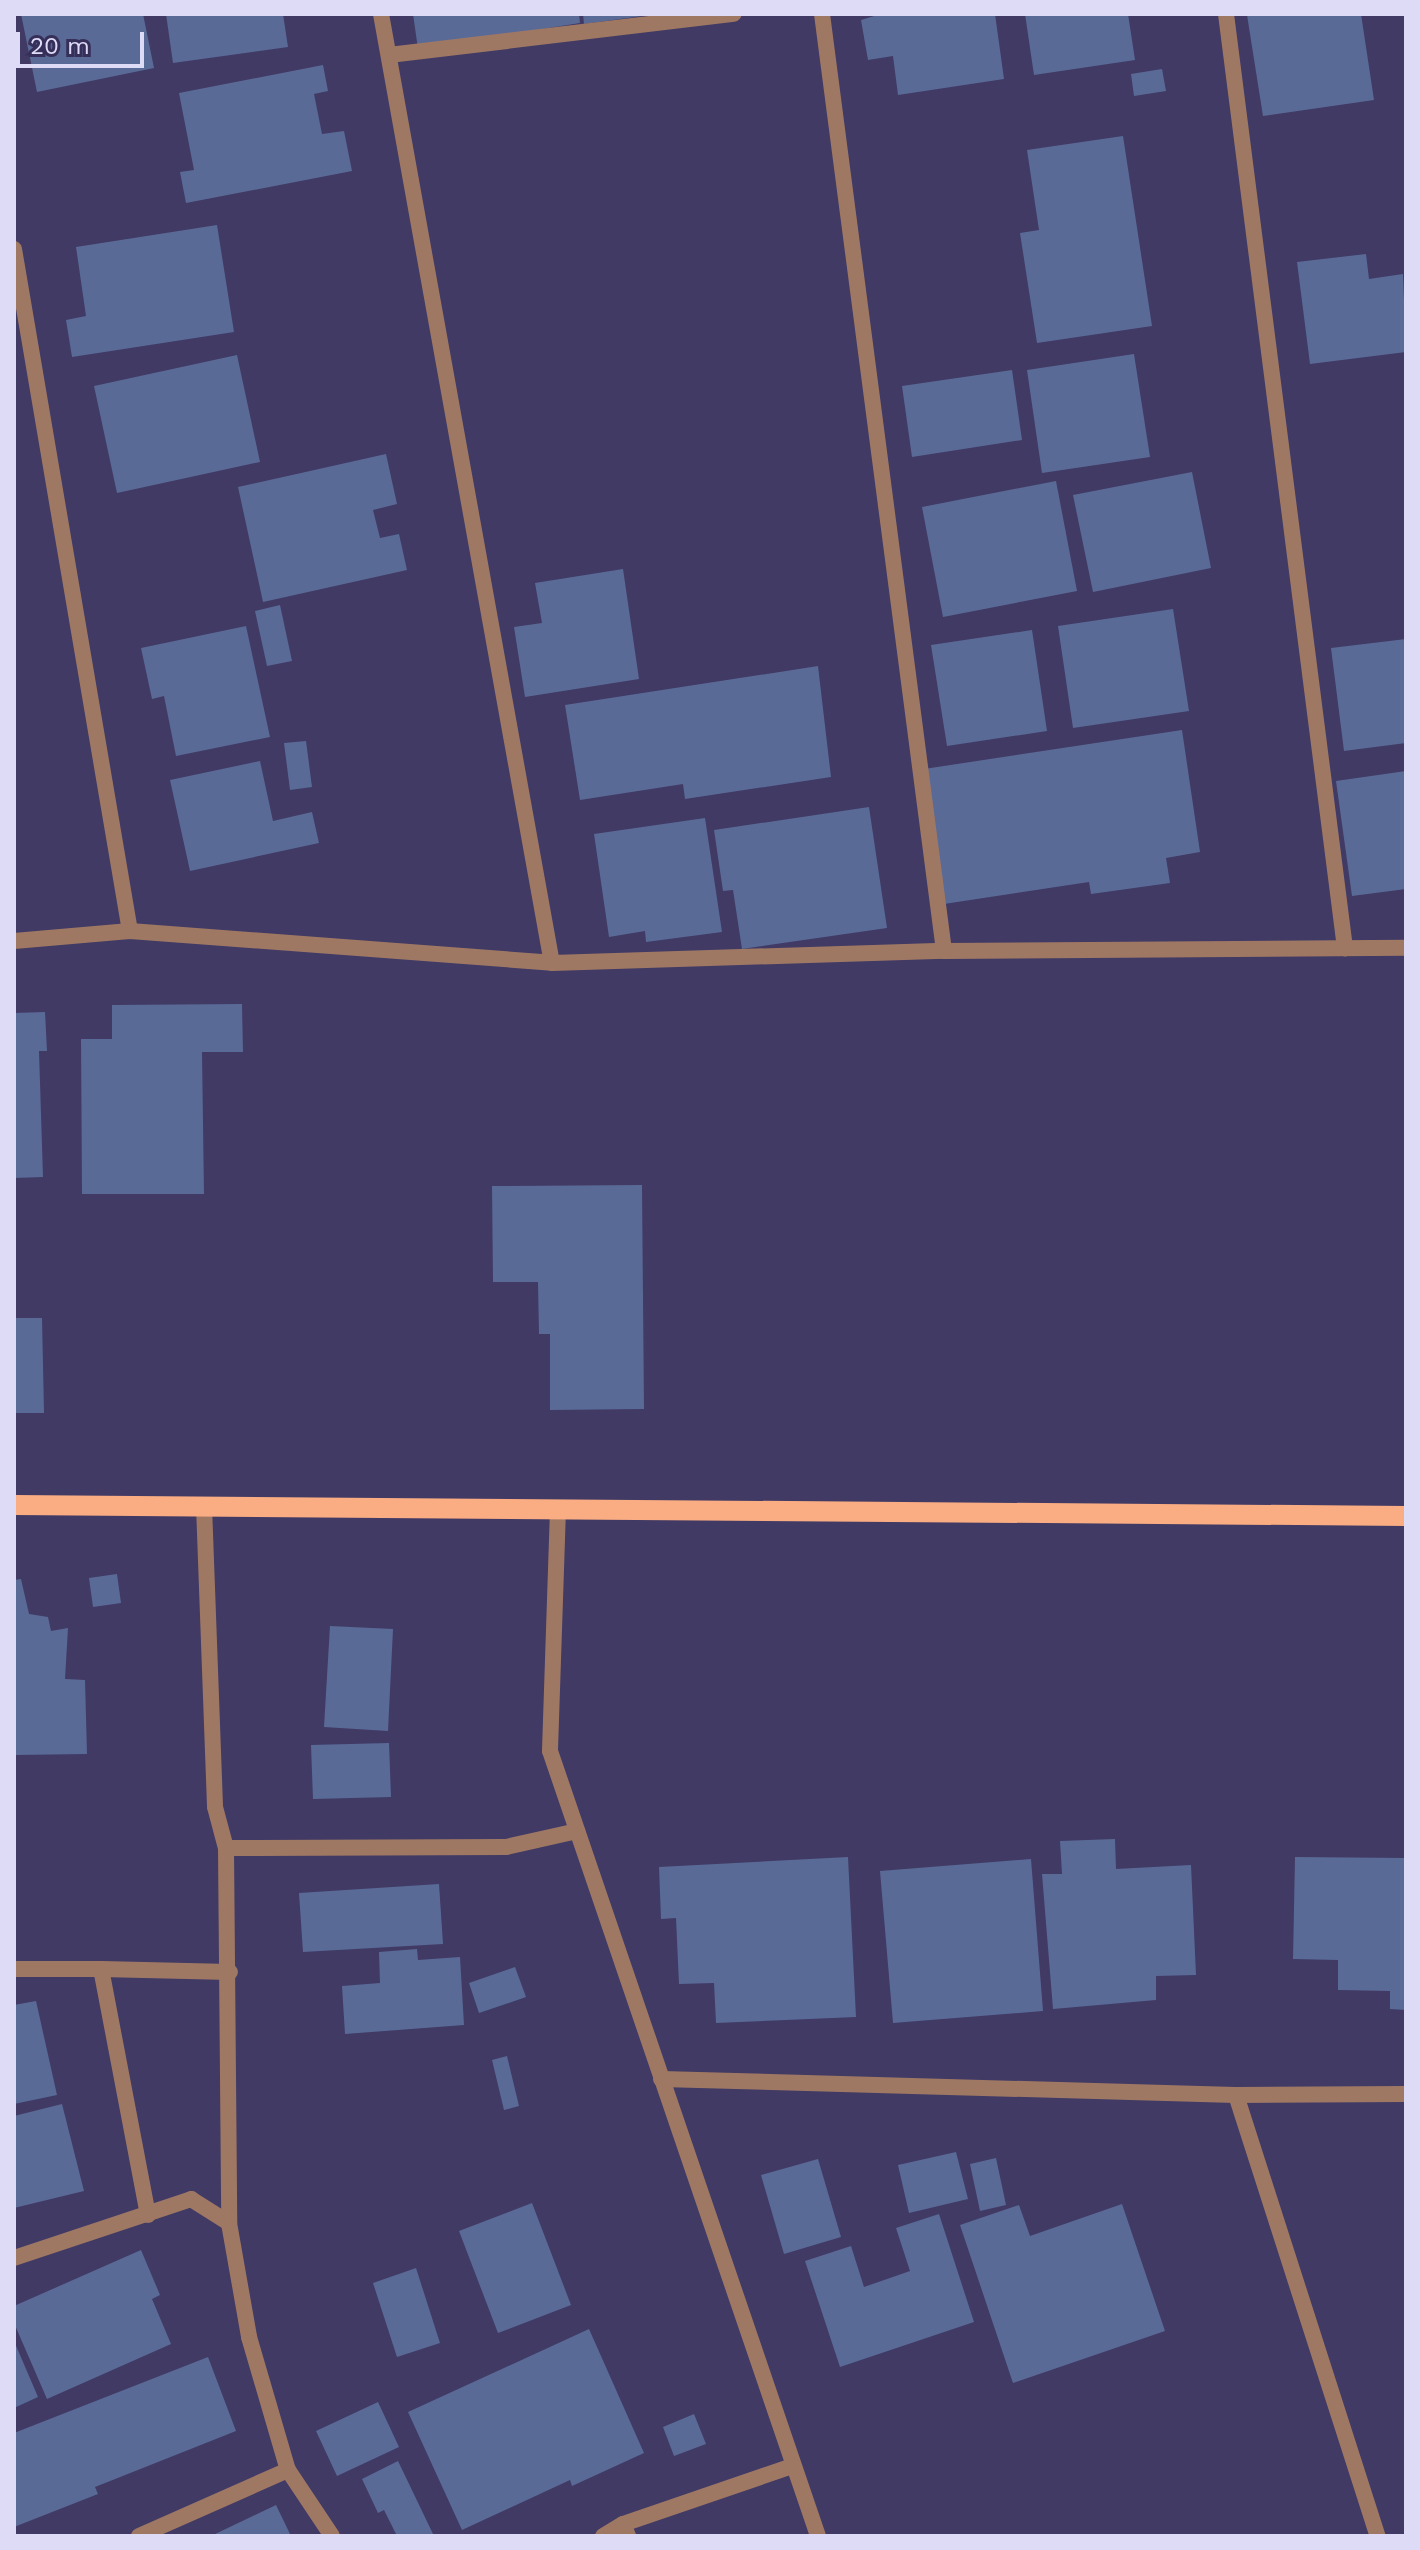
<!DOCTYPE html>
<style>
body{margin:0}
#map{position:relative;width:1420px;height:2550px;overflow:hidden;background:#403a65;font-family:"Work Sans",sans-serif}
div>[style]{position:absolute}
.building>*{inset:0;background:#5a6a96}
.minor>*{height:16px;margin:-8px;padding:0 8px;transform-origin:8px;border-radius:8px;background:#9f7864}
.primary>*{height:20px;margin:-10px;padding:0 10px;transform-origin:10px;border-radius:10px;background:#faad82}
span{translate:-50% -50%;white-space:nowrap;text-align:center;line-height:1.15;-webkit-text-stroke:6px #362f59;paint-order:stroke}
.frame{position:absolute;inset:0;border:16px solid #dddbf6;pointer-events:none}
.scale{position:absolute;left:16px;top:32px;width:128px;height:36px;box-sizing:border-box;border:4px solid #dddbf6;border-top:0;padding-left:10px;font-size:24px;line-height:28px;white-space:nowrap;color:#dddbf6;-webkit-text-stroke:6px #362f59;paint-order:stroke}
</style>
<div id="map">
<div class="building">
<i style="clip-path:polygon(21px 14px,143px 14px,154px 68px,37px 92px)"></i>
<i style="clip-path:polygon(166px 14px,283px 14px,288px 47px,173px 63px)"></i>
<i style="clip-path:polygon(413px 14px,579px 14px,580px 23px,418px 49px)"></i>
<i style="clip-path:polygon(583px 14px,641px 14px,642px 16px,584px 24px)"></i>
<i style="clip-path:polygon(881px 14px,995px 14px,1004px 79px,898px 95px,893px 56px,868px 60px,861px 20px)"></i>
<i style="clip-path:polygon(1025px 14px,1128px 14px,1135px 60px,1034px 75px)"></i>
<i style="clip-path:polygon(1361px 14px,1374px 100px,1263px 116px,1247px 15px)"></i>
<i style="clip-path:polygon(323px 65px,328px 91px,314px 94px,322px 134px,344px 131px,352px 171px,186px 203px,180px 172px,194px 170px,179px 93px)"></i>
<i style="clip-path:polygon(1162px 69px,1166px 91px,1134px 96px,1131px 74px)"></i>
<i style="clip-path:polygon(1123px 136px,1152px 326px,1037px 343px,1020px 233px,1039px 230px,1027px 150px)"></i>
<i style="clip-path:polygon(217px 225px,234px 332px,72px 357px,66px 320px,86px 316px,76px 247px)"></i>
<i style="clip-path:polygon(1366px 254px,1369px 279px,1403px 274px,1406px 352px,1310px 364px,1297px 262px)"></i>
<i style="clip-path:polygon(1134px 354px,1150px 457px,1042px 473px,1027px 370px)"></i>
<i style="clip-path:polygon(237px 355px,260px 462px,117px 493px,94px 386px)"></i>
<i style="clip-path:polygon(1012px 370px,1022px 440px,912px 457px,902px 386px)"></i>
<i style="clip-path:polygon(386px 454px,397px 504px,373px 510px,380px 538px,399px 534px,407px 570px,263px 602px,238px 487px)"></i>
<i style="clip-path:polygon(1192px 472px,1211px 568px,1093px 592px,1073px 495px)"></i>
<i style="clip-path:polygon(1056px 481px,1077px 591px,943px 617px,922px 507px)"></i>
<i style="clip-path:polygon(623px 569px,639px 679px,525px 697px,514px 627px,542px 623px,535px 583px)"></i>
<i style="clip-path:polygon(280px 605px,292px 661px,267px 666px,255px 611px)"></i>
<i style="clip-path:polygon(1173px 609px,1189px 711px,1073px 728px,1058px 626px)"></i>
<i style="clip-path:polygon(246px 626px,270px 737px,176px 756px,164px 696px,152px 699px,141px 648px)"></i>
<i style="clip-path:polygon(1032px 630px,1047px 731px,947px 746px,931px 645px)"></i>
<i style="clip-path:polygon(1406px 639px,1406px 743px,1344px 751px,1331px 648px)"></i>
<i style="clip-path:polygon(818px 666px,831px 777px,685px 799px,683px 784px,580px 800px,565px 705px)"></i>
<i style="clip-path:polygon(1182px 730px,1200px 852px,1166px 858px,1170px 883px,1091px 894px,1089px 882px,944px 904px,924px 769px)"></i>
<i style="clip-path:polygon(306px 741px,312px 787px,290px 790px,284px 743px)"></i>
<i style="clip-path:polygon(260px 761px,273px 821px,312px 812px,319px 843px,190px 871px,170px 780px)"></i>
<i style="clip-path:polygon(1406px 771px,1406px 889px,1352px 896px,1336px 781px)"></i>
<i style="clip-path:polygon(869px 807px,887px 928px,742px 949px,733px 890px,723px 891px,714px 830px)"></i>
<i style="clip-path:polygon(705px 818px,722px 932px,646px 942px,645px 931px,609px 937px,594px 834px)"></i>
<i style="clip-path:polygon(242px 1004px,243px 1052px,202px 1052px,204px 1194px,82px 1194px,81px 1039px,112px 1039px,112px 1005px)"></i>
<i style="clip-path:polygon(45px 1012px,47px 1051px,39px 1051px,43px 1177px,14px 1178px,14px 1013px)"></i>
<i style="clip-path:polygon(642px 1185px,644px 1409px,550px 1410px,550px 1334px,539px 1334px,538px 1282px,493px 1282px,492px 1186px)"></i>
<i style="clip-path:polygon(14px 1318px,42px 1318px,44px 1413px,14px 1413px)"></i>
<i style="clip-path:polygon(117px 1574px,121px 1603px,93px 1607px,89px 1578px)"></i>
<i style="clip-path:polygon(21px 1579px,29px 1614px,48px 1617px,51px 1631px,68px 1628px,65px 1679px,85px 1680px,87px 1754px,15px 1755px,14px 1580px)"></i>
<i style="clip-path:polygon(330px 1626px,393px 1629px,388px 1731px,324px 1727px)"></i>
<i style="clip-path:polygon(389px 1743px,391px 1797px,313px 1799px,311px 1745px)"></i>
<i style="clip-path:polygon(1115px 1839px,1116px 1869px,1191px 1865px,1196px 1975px,1156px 1976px,1156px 2000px,1053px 2009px,1042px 1874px,1062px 1874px,1060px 1841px)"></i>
<i style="clip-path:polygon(848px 1857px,856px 2017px,716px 2023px,714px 1983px,679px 1984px,676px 1918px,661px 1919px,659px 1867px)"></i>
<i style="clip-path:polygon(1295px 1857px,1406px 1858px,1406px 2010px,1390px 2009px,1390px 1991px,1338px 1990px,1338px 1960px,1293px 1959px)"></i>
<i style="clip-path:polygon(1031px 1859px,1043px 2011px,893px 2023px,880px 1871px)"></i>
<i style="clip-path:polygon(439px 1884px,443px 1944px,303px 1952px,299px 1893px)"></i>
<i style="clip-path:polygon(417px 1949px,418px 1960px,460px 1957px,464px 2025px,345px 2034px,342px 1986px,380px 1983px,379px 1952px)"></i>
<i style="clip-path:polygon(515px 1967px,526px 1997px,479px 2013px,469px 1983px)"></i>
<i style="clip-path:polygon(36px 2001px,57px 2095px,14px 2104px,14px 2005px)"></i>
<i style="clip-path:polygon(507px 2056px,519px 2106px,504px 2110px,492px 2060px)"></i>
<i style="clip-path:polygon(62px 2104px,84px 2191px,14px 2208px,14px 2116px)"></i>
<i style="clip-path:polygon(956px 2152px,968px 2199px,909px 2213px,898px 2165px)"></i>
<i style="clip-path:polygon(996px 2158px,1006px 2205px,980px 2211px,970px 2164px)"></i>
<i style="clip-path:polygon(818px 2159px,841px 2237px,784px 2254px,761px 2175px)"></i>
<i style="clip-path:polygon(532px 2203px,571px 2305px,498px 2333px,459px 2231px)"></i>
<i style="clip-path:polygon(1122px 2204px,1165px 2331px,1013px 2383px,960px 2225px,1019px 2205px,1030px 2236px)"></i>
<i style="clip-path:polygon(939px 2214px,974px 2322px,840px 2367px,805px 2261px,851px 2246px,864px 2287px,910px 2271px,896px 2228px)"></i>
<i style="clip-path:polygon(141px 2250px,160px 2295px,152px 2299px,171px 2344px,47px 2399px,14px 2323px,14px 2306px)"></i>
<i style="clip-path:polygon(416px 2268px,440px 2343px,397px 2357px,373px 2283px)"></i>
<i style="clip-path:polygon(589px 2329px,644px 2453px,572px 2486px,570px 2480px,462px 2530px,408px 2412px)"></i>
<i style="clip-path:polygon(14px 2341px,38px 2397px,14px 2408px)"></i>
<i style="clip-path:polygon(208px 2357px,236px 2431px,95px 2487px,98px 2494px,14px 2527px,14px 2433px)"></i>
<i style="clip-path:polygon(378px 2402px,399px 2447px,337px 2476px,316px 2431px)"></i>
<i style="clip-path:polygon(694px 2414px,706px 2444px,674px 2456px,663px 2427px)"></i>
<i style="clip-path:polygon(398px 2461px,434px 2536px,397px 2536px,384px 2510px,378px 2513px,362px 2479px)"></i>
<i style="clip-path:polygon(276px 2505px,291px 2536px,211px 2536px)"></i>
</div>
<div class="minor">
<i style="left:381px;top:14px;width:964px;rotate:79.79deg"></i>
<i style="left:822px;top:14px;width:945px;rotate:82.58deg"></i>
<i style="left:1226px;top:14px;width:942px;rotate:82.74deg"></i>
<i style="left:389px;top:55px;width:347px;rotate:-6.8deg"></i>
<i style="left:14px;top:249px;width:692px;rotate:80.35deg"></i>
<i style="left:14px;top:941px;width:116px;rotate:-4.9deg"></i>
<i style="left:130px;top:931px;width:423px;rotate:4.3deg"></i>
<i style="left:552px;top:963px;width:392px;rotate:-1.8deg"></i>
<i style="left:944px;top:951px;width:462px;rotate:-0.4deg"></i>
<i style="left:204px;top:1506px;width:301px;rotate:87.9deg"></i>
<i style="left:215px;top:1807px;width:42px;rotate:75deg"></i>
<i style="left:226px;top:1848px;width:375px;rotate:89.5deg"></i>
<i style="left:558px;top:1509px;width:242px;rotate:91.9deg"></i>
<i style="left:550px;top:1751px;width:829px;rotate:71.15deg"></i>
<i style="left:226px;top:1848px;width:280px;rotate:-0.2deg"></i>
<i style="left:506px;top:1847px;width:73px;rotate:-12.7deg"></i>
<i style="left:14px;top:1969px;width:87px"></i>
<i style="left:661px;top:2079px;width:575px;rotate:1.59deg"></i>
<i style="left:1236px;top:2095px;width:170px;rotate:-0.3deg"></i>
<i style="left:1236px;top:2095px;width:463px;rotate:72.2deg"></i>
<i style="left:148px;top:2215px;width:250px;rotate:-100.8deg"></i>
<i style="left:101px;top:1969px;width:129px;rotate:1.3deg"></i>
<i style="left:14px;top:2258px;width:187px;rotate:-18.4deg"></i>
<i style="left:191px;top:2199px;width:45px;rotate:32.3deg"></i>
<i style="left:229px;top:2223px;width:116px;rotate:80deg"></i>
<i style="left:249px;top:2337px;width:139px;rotate:73.7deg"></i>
<i style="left:623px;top:2524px;width:179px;rotate:-18.9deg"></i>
<i style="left:139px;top:2536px;width:163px;rotate:-23.9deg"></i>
<i style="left:288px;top:2470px;width:79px;rotate:56.3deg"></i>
<i style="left:603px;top:2536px;width:23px;rotate:-31deg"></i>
<i style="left:623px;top:2524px;width:13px;rotate:67deg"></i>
</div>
<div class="primary">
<i style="left:14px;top:1505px;width:1392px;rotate:0.45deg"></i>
</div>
<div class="frame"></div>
<div class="scale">20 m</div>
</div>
